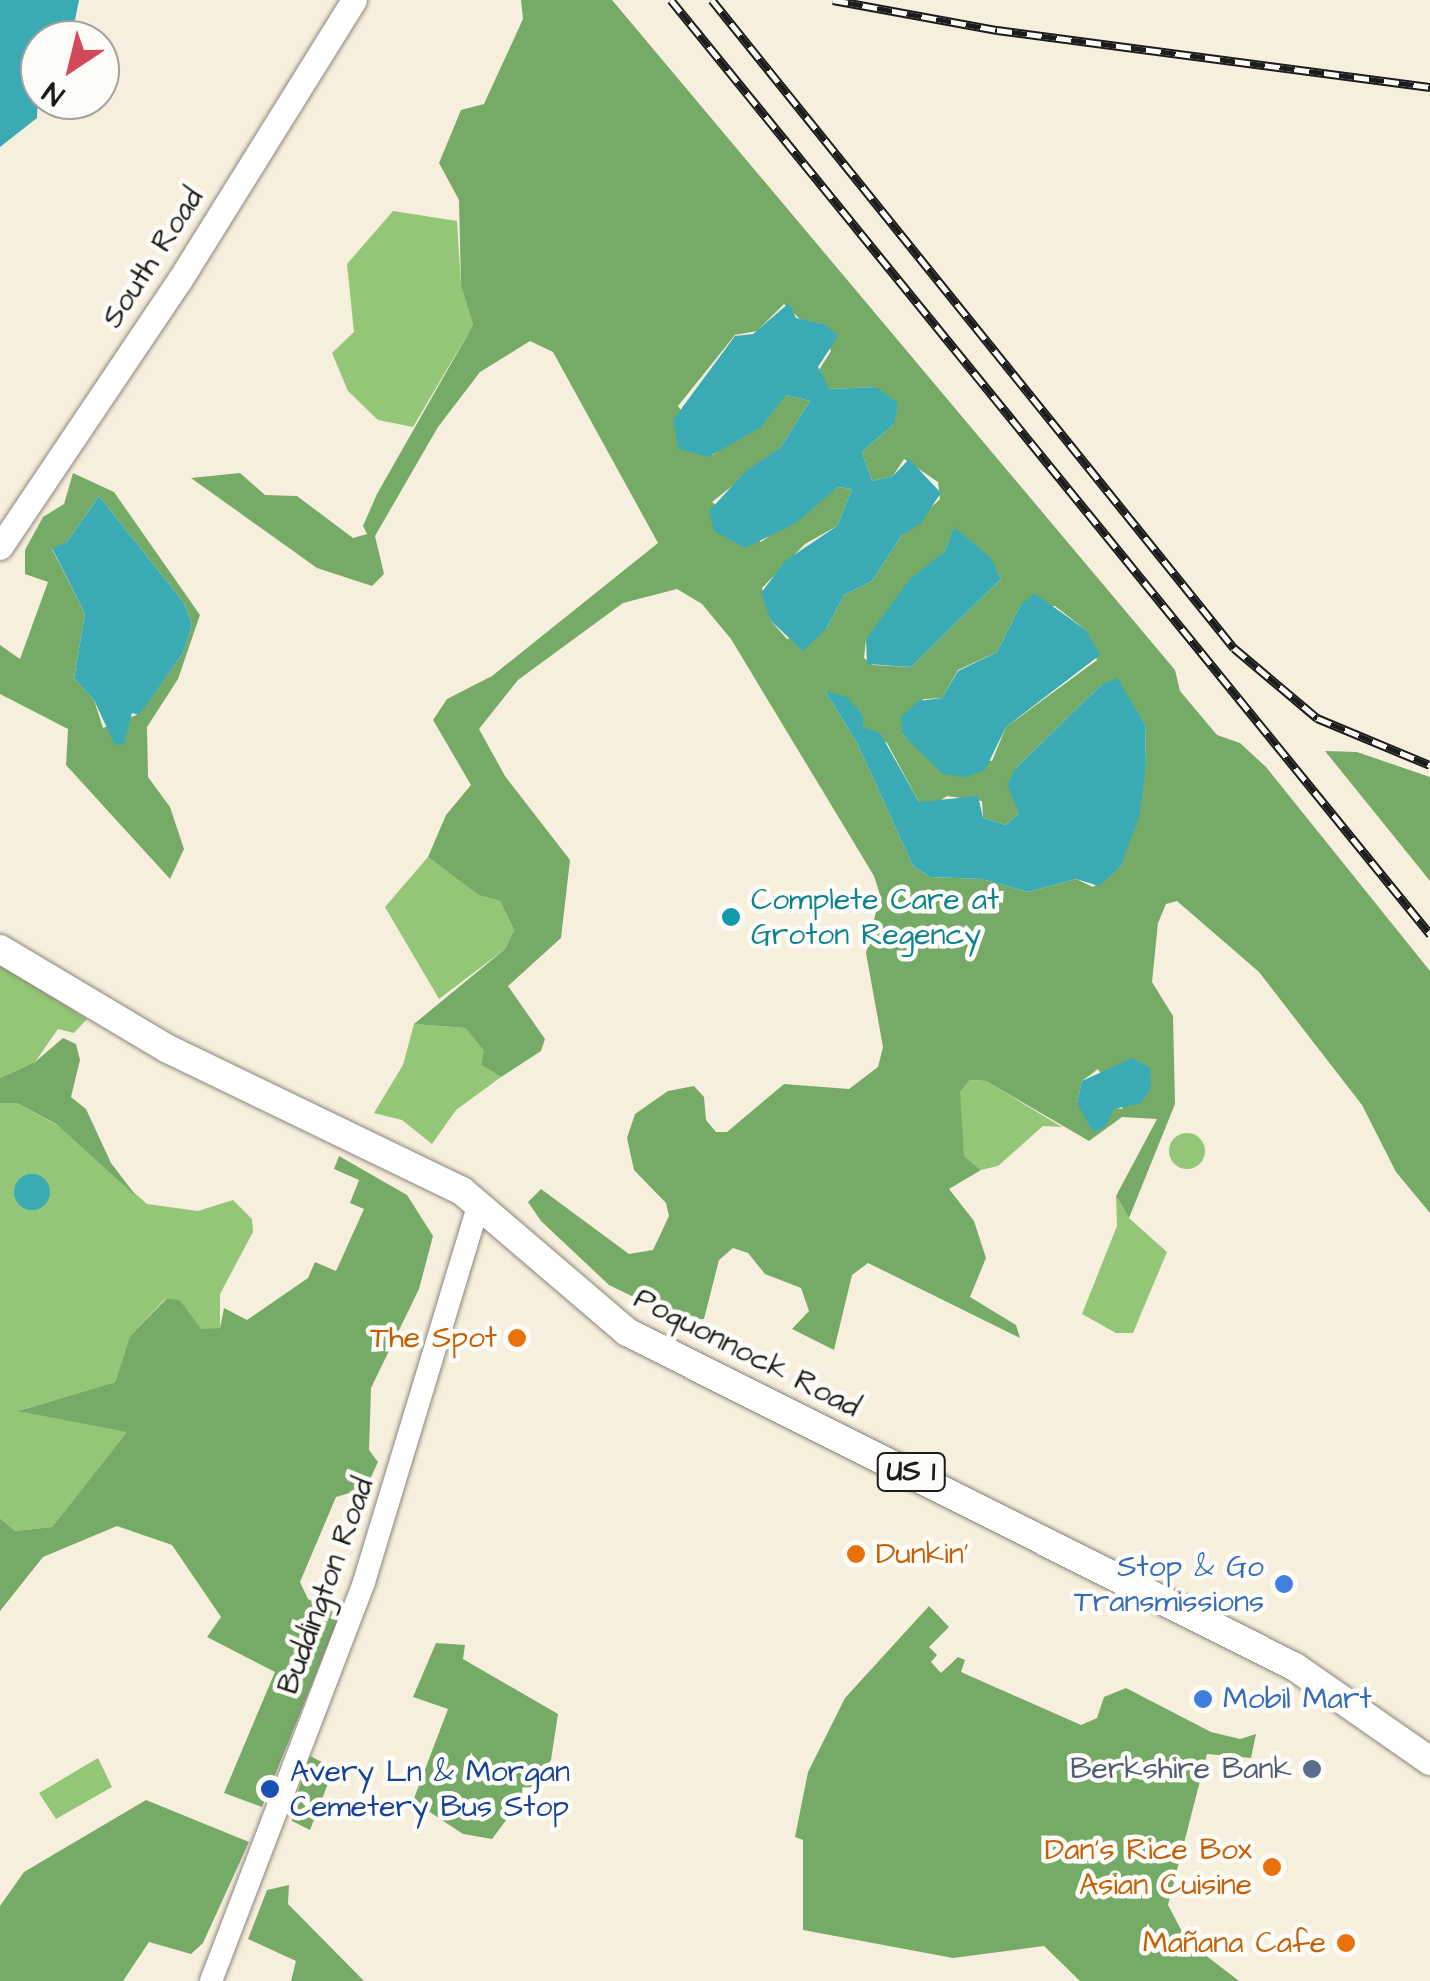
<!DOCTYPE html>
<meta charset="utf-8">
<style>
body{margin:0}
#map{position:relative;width:1430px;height:1981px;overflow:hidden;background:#f7efdd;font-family:"Architects Daughter",sans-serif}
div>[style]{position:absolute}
.green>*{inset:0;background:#93c676}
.round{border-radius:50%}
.forest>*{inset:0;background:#76ab67}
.water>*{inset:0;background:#3aabb5}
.roads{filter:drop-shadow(0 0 2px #8a867c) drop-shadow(0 0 2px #8a867c)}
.tertiary>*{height:22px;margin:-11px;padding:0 11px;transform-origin:11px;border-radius:11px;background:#fff}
.secondary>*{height:25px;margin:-12.5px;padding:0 12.5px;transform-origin:12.5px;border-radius:12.5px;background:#fff}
.primary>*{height:28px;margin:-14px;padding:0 14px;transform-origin:14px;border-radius:14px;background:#fff}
.rail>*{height:9px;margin-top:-4.5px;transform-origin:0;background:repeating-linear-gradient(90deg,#fdfcf7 0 15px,#1c1c1c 0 30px);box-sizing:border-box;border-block:2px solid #1c1c1c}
.dots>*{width:28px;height:28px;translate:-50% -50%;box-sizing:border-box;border:5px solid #fdfcf7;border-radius:50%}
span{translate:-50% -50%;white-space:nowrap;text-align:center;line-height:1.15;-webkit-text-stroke:9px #fdfcf7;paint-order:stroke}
.shield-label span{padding:2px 8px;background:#fdfcf7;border:2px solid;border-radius:8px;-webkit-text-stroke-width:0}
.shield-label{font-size:28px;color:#1c1c1c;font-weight:700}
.street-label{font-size:30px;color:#1c1c1c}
.culture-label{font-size:30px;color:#0d838f}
.left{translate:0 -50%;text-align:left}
.food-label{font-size:30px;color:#c56008}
.right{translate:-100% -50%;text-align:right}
.shop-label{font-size:30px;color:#366cbe}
.service-label{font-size:30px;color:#4e5e75}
.transit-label{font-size:30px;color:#164399}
.north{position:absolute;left:20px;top:20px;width:100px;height:100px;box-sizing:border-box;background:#fdfcf7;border:2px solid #a3a29f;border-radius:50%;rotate:215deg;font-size:28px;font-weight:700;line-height:40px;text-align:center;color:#1c1c1c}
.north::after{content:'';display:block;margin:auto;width:35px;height:45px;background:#d1495b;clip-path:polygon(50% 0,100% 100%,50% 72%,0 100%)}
</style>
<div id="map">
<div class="green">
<i style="clip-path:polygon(393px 211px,457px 221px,461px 286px,473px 325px,413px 427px,378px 420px,348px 391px,332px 353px,354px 332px,347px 264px)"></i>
<i style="clip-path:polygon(428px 857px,478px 895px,500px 901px,514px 930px,505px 949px,439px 999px,385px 907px)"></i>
<i style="clip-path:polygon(0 964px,87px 1019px,74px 1033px,58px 1029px,35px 1062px,0 1078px)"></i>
<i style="clip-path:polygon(414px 1024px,465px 1028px,485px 1050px,481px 1065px,501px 1077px,456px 1110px,432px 1144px,402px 1120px,374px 1113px,403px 1065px)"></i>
<i style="clip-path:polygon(970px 1080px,986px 1081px,1062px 1127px,1043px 1126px,998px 1166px,981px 1170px,964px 1156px,958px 1121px,960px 1092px)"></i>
<i style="clip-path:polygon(0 1103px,17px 1103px,57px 1125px,147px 1204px,198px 1211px,233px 1200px,252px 1219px,253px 1232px,220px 1294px,220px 1328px,201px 1330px,180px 1300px,166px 1298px,130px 1336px,115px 1382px,21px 1410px,128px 1431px,52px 1527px,15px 1531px,0 1518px)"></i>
<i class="round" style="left:1169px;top:1133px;width:36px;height:36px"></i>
<i style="clip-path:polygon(1116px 1196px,1129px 1218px,1167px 1252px,1133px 1333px,1116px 1333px,1082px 1314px,1117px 1226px)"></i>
<i style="clip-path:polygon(98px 1758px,112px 1787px,56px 1819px,39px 1793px)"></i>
</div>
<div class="forest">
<i style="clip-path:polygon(evenodd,521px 0,612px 0,1175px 670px,1180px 691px,1217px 735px,1240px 743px,1266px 767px,1430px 971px,1430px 1213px,1396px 1172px,1362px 1105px,1259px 972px,1177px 901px,1166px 904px,1158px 923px,1152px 982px,1173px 1016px,1175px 1104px,1129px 1218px,1116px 1196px,1157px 1119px,1122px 1117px,1089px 1141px,986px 1081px,970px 1080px,960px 1092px,964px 1156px,981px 1170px,949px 1189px,974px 1221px,986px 1258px,970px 1297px,1016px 1325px,1020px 1338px,868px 1263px,852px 1275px,834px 1350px,792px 1329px,809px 1311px,801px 1288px,765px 1274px,748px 1253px,733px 1248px,719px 1260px,704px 1319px,681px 1320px,609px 1285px,541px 1221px,528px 1202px,541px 1189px,629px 1254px,653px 1250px,669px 1216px,666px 1203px,634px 1170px,627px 1138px,635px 1114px,668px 1091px,694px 1086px,704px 1097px,706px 1120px,716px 1132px,727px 1132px,784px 1084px,849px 1089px,878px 1067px,883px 1047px,866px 953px,880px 895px,874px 876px,731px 639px,702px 604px,677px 589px,623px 603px,518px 680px,479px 729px,505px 776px,570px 860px,561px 938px,508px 986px,545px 1039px,541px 1051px,501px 1077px,481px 1065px,484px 1050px,465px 1028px,414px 1024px,505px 949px,514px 930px,500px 901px,478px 895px,428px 857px,446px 815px,471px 785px,433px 720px,447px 699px,492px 676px,658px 543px,553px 352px,530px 341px,480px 372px,438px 427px,375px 536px,384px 574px,372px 586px,317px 568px,191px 478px,240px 473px,265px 495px,297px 496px,353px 538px,367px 534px,363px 526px,377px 494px,473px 325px,461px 286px,459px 200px,439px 163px,461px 110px,484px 104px,523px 19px,521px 0,784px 304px,805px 324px,821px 324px,831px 351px,817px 373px,829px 389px,876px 387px,894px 424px,862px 452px,872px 481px,893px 476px,904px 459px,938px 482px,940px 499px,902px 535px,872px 581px,844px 595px,826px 629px,787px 639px,771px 621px,762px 588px,805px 544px,837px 526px,852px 489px,838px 487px,761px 542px,712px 502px,780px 448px,810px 401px,786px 395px,713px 455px,678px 406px,735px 335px,757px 331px,784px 304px,521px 0,954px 528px,990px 558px,1001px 579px,911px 667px,873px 665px,864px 658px,866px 639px,945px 551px,954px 528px,521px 0,1020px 606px,1055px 606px,1086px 630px,1097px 660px,1006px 727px,992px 761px,912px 743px,902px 734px,907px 716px,924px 699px,942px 698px,958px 670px,997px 652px,1020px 606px,521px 0,1119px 684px,1145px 724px,1146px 764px,1121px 866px,1093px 887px,1076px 879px,1028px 892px,982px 879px,930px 877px,913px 866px,857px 743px,825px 691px,863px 715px,863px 727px,887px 743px,919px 802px,937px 803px,947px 796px,982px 801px,983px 818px,1006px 825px,1019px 813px,1016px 768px,1101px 685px,1119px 684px,521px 0,1098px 1069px,1123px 1109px,1077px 1103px,1082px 1081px,1098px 1069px)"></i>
<i style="clip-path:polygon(evenodd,73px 473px,114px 492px,200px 615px,178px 679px,147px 727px,148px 777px,170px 807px,184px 849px,170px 879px,66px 765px,68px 729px,0 694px,0 645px,20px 659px,48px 582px,25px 574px,25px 550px,43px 517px,64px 504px,73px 473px,99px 496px,184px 603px,192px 625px,183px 653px,139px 714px,103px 728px,94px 700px,74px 678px,85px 614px,52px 549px,67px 542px,99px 496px)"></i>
<i style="clip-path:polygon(1325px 751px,1357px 752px,1430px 777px,1430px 881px)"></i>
<i style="clip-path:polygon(63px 1038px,76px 1044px,80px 1060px,71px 1097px,86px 1109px,111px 1163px,137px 1197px,56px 1124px,17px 1103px,0 1103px,0 1078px,35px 1062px)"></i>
<i style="clip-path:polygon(339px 1156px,407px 1195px,433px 1236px,419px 1289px,371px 1388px,369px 1450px,378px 1462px,366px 1488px,336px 1497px,300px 1582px,308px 1599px,340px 1615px,262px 1807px,224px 1793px,275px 1672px,207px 1637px,221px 1617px,172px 1545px,117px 1526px,43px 1557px,0 1611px,0 1518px,15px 1531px,52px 1527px,127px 1432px,18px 1411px,115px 1382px,130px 1336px,167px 1298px,180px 1300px,201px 1329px,220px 1328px,224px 1308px,247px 1320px,308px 1278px,315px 1262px,336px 1271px,364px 1209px,350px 1203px,359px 1180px,334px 1169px)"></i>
<i style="clip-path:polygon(929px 1606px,949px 1627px,929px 1647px,937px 1655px,931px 1662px,941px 1673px,958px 1657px,965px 1660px,961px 1672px,1081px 1725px,1097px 1718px,1104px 1697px,1126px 1688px,1211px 1732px,1240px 1739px,1256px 1734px,1251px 1758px,1207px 1754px,1168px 1905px,1187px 1941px,1239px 1981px,1080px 1981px,1044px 1946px,953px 1958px,803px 1930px,803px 1840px,795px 1837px,808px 1772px,845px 1698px)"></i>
<i style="clip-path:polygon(436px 1643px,465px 1645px,463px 1659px,558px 1714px,551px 1760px,492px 1839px,463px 1834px,413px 1801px,448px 1709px,413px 1697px)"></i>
<i style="clip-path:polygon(310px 1756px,334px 1768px,310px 1830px,292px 1821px,291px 1812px)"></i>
<i style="clip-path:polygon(146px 1800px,249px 1842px,203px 1943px,191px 1954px,149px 1942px,123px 1981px,0 1981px,0 1906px,24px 1872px)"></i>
<i style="clip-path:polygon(289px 1885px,288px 1904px,364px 1981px,291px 1981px,296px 1961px,248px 1939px,267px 1890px)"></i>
</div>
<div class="water">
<i style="clip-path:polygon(0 0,79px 0,71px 40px,40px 40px,37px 118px,0 147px)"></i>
<i style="clip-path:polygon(789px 303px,796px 318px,826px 325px,838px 336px,818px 367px,829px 389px,876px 387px,898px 403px,894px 424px,862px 452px,872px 481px,893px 476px,909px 459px,941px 493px,920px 524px,902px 535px,872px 581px,844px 595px,826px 629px,803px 651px,771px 621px,761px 593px,785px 561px,837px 526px,852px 489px,838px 487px,796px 523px,745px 548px,714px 531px,709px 511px,746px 471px,780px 448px,810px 401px,786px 395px,760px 428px,708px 457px,679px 449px,673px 420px,735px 336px,753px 334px)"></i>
<i style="clip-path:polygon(99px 496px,184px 603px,192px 625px,183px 653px,139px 715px,132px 713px,124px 744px,115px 745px,94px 700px,74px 678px,85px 614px,52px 548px,67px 542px)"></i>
<i style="clip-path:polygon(954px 527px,991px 558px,1001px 579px,911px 667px,867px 664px,866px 639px,909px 580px,945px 551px)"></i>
<i style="clip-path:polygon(1034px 593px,1086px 630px,1100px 655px,1006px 727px,985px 770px,967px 777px,943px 774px,902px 734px,901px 717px,918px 701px,942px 698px,958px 671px,997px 652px,1020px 606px)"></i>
<i style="clip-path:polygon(1117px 678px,1145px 724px,1146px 764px,1140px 814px,1121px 866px,1099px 886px,1076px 879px,1028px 892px,982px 879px,930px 877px,913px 866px,857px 743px,825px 691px,847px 697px,863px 715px,863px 727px,880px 733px,919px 802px,978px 796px,983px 818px,1006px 825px,1019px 813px,1007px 785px,1016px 768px,1101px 685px)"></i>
<i style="clip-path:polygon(1132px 1058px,1150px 1068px,1151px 1088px,1141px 1103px,1114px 1109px,1105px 1127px,1093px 1132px,1077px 1103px,1082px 1081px)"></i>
<i class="round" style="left:14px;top:1174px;width:36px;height:36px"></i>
</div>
<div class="roads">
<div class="tertiary">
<i style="left:211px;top:1981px;width:427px;rotate:-69deg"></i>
<i style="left:364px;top:1582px;width:395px;rotate:-73.1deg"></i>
</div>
<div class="secondary">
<i style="left:0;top:547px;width:321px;rotate:-56.1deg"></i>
<i style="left:179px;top:281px;width:331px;rotate:-58.1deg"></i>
</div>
<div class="primary">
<i style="left:0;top:949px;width:196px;rotate:30.8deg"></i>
<i style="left:168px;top:1049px;width:326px;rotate:25.8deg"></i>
<i style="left:462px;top:1191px;width:217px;rotate:40.5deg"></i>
<i style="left:627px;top:1332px;width:747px;rotate:26.63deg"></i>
<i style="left:1295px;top:1667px;width:165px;rotate:34.8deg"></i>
</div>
</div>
<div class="rail">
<i style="left:671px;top:0;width:1204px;rotate:50.9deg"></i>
<i style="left:712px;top:0;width:832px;rotate:51.15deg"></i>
<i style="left:1234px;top:648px;width:109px;rotate:40.1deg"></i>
<i style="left:1317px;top:718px;width:122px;rotate:22.6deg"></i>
<i style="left:833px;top:0;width:167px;rotate:10.4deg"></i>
<i style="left:997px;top:30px;width:437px;rotate:7.5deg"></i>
</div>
<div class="dots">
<i style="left:731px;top:917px;background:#0f9aa8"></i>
<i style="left:517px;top:1338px;background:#e8710a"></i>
<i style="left:856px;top:1554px;background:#e8710a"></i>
<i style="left:1284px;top:1584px;background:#3f7fe0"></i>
<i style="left:1203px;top:1699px;background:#3f7fe0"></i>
<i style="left:1312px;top:1769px;background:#5c6f8a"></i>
<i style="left:270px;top:1789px;background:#1a4fb4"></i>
<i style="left:1272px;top:1867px;background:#e8710a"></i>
<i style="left:1346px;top:1943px;background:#e8710a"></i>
</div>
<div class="shield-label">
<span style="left:911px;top:1472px">US 1</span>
</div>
<div class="street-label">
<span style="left:153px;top:258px;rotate:-57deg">South Road</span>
<span style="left:747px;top:1353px;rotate:27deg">Poquonnock Road</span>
<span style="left:326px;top:1586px;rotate:-70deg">Buddington Road</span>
</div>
<div class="culture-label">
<span class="left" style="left:751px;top:917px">Complete Care at<br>Groton Regency</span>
</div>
<div class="food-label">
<span class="right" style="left:497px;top:1338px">The Spot</span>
<span class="left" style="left:876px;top:1554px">Dunkin'</span>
<span class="right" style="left:1252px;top:1867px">Dan's Rice Box<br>Asian Cuisine</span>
<span class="right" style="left:1326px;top:1943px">Mañana Cafe</span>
</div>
<div class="shop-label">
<span class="right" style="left:1264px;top:1584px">Stop &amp; Go<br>Transmissions</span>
<span class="left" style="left:1223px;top:1699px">Mobil Mart</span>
</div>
<div class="service-label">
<span class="right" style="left:1292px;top:1769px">Berkshire Bank</span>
</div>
<div class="transit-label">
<span class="left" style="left:290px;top:1789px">Avery Ln &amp; Morgan<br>Cemetery Bus Stop</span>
</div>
<div class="north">N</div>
</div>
